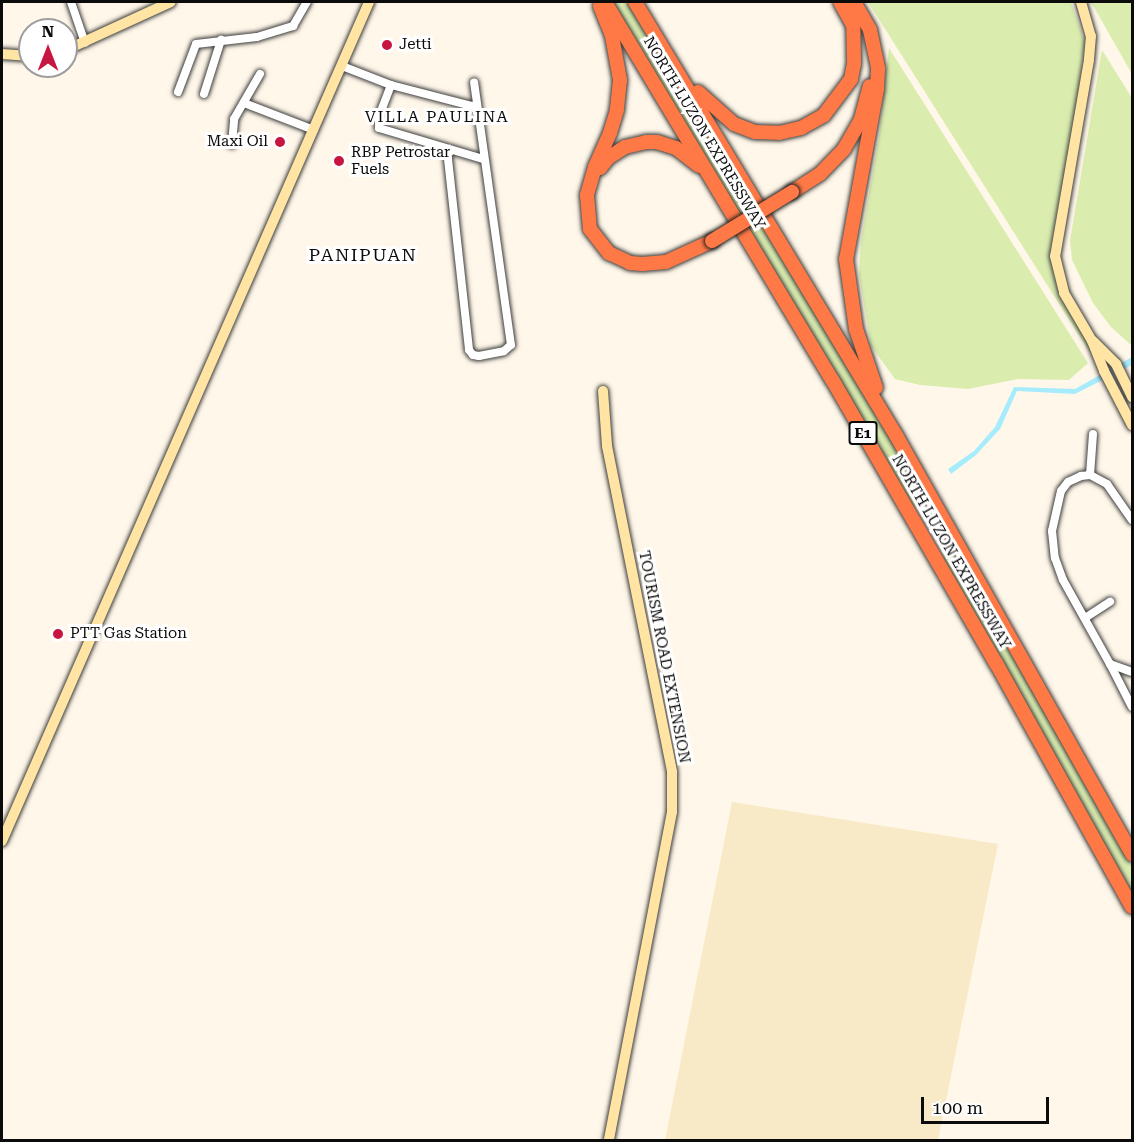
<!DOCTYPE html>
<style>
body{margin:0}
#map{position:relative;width:1134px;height:1142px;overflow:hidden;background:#fff7e9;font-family:"Roboto Serif",serif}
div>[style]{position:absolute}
.farmland>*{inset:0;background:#f8eac6}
.green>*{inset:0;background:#daedaf}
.water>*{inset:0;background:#a7ecfc}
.roads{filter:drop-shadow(0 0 2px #3e3e3e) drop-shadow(0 0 2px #3e3e3e)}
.street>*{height:8px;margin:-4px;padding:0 4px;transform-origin:4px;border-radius:4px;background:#fff}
.secondary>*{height:10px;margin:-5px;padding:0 5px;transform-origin:5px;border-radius:5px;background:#ffe4a4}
.highway>*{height:14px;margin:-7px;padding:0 7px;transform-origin:7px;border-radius:7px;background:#ff7947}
.bridges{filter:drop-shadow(0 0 2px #1c1c1c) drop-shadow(0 0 2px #1c1c1c)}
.highway-bridge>*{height:14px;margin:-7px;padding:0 7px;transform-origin:7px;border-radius:7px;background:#ff7947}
.dots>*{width:16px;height:16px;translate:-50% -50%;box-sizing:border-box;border:3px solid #fff;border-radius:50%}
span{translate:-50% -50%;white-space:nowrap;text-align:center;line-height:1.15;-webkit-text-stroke:6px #fff;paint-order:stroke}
.shield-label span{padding:2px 4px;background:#fff;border:2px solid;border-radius:4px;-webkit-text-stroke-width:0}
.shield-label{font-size:14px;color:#0b0b0b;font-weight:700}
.poi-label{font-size:15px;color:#0b0b0b}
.left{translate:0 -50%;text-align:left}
.right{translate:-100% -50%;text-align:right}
.street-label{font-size:15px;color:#0b0b0b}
.neighbourhood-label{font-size:16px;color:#0b0b0b;letter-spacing:1.5px}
.quarter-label{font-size:18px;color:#0b0b0b;letter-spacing:1.5px}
.frame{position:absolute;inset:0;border:3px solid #0b0b0b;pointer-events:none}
.north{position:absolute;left:18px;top:18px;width:60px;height:60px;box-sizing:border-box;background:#fff;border:2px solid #9d9d9d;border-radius:50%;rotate:0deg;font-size:16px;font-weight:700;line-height:24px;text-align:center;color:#0b0b0b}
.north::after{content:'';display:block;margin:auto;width:21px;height:27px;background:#c7163f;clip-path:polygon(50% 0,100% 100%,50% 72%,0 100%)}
.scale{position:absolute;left:921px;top:1097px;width:128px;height:27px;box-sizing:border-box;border:3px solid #0b0b0b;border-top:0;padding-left:8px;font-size:18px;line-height:21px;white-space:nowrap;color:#0b0b0b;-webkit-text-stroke:4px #fff;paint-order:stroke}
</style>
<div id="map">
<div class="farmland">
<i style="clip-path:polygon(732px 802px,998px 844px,938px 1140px,665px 1140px)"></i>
</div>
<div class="green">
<i style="clip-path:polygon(610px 2px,630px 2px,725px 156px,927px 500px,923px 508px,911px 505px)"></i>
<i style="clip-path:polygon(868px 2px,1071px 2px,1085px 42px,1075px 118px,1053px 234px,1053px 259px,1100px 355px,1094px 359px)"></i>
<i style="clip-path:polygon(1090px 2px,1132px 2px,1132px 74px,1095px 9px)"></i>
<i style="clip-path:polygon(889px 48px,1088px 363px,1069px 380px,1018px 379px,968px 389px,920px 385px,895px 379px,871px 346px,859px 275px,861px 240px,879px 136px)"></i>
<i style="clip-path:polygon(1102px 50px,1132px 98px,1131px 345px,1111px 327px,1093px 303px,1072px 260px,1070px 241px)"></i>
<i style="clip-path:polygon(947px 546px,953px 547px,1132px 866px,1132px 899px,944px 563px,943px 549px)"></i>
</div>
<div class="water">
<i style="clip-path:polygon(1132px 357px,1132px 365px,1075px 394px,1017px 391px,1000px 429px,976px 455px,951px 474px,948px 469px,974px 451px,995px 427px,1014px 387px,1075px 389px)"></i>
</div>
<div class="roads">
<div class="street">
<i style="left:71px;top:2px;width:43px;rotate:71.1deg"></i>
<i style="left:342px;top:66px;width:53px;rotate:21.2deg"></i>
<i style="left:391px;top:85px;width:84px;rotate:14.5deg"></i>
<i style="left:472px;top:106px;width:7px;rotate:45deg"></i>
<i style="left:391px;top:85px;width:34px;rotate:111deg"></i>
<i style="left:379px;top:117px;width:11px;rotate:90deg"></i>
<i style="left:379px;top:128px;width:109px;rotate:16.6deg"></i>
<i style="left:178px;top:92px;width:51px;rotate:-69.4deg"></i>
<i style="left:196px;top:44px;width:61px;rotate:-6.5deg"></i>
<i style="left:257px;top:37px;width:38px;rotate:-17deg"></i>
<i style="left:293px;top:26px;width:28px;rotate:-60deg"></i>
<i style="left:204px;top:94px;width:57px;rotate:-72.5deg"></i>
<i style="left:244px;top:103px;width:75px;rotate:21.1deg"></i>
<i style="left:232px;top:144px;width:25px;rotate:-85deg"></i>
<i style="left:234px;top:119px;width:52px;rotate:-60deg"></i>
<i style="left:447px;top:150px;width:201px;rotate:83.7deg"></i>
<i style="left:469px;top:350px;width:6px;rotate:51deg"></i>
<i style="left:473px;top:355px;width:6px;rotate:9deg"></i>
<i style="left:479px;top:356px;width:25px;rotate:-11deg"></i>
<i style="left:504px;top:351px;width:9px;rotate:-41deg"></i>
<i style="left:511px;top:345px;width:265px;rotate:-98deg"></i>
<i style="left:1090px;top:475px;width:41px;rotate:-85.8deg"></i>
<i style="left:1132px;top:520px;width:44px;rotate:-124.8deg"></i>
<i style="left:1107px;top:484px;width:19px;rotate:-152deg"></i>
<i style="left:1090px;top:475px;width:9px;rotate:174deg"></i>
<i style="left:1081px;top:476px;width:14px;rotate:155deg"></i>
<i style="left:1068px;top:482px;width:11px;rotate:128deg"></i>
<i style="left:1061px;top:491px;width:41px;rotate:102.7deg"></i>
<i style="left:1052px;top:531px;width:27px;rotate:84deg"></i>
<i style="left:1055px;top:558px;width:23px;rotate:70deg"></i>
<i style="left:1063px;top:580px;width:96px;rotate:60.8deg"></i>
<i style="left:1110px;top:664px;width:23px;rotate:20deg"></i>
<i style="left:1085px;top:618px;width:30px;rotate:-33deg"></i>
<i style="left:1110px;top:664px;width:48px;rotate:62.9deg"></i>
</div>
<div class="secondary">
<i style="left:1081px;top:2px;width:35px;rotate:74deg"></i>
<i style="left:1091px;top:36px;width:24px;rotate:95deg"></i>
<i style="left:1089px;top:60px;width:199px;rotate:99.8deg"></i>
<i style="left:1055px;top:256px;width:38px;rotate:76deg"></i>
<i style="left:1064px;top:293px;width:56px;rotate:59.7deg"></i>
<i style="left:1092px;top:341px;width:32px;rotate:68deg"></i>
<i style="left:1104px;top:371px;width:61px;rotate:62.6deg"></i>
<i style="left:66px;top:50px;width:115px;rotate:-24.6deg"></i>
<i style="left:2px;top:54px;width:28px;rotate:4deg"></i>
<i style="left:1093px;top:341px;width:33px;rotate:45deg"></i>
<i style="left:1116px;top:364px;width:37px;rotate:64deg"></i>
<i style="left:603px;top:391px;width:55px;rotate:85.8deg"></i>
<i style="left:607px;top:446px;width:332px;rotate:78.7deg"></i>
<i style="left:672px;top:772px;width:40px;rotate:90deg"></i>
<i style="left:672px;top:812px;width:334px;rotate:100.9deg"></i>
<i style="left:2px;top:841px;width:916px;rotate:-66.37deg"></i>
</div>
<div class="highway">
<i style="left:605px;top:2px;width:442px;rotate:59deg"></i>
<i style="left:833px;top:381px;width:326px;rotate:60deg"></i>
<i style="left:996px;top:663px;width:279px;rotate:60.9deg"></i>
<i style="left:635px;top:2px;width:508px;rotate:58.94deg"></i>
<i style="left:897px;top:437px;width:479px;rotate:60.6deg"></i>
<i style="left:854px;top:2px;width:32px;rotate:60deg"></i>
<i style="left:870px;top:30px;width:40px;rotate:78deg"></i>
<i style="left:878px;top:69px;width:20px;rotate:93deg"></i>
<i style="left:877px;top:89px;width:173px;rotate:100.3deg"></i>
<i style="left:846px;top:259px;width:71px;rotate:81.9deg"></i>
<i style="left:856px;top:329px;width:62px;rotate:71.3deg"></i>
<i style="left:600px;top:6px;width:32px;rotate:68deg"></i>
<i style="left:612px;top:36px;width:45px;rotate:79.7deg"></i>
<i style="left:620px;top:80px;width:30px;rotate:96deg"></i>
<i style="left:617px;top:110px;width:24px;rotate:107deg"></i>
<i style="left:610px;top:133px;width:37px;rotate:114deg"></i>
<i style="left:595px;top:167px;width:29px;rotate:106deg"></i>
<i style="left:587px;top:195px;width:34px;rotate:85deg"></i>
<i style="left:590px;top:229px;width:31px;rotate:52deg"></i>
<i style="left:609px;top:253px;width:23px;rotate:25deg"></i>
<i style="left:630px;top:263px;width:12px;rotate:5deg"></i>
<i style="left:642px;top:264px;width:24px;rotate:-5deg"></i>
<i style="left:666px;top:262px;width:51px;rotate:-24.5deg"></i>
<i style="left:698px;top:92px;width:48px;rotate:41.6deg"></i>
<i style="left:734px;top:124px;width:22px;rotate:21deg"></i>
<i style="left:755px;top:132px;width:24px;rotate:2deg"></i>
<i style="left:779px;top:133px;width:23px;rotate:-13deg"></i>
<i style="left:801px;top:128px;width:26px;rotate:-29deg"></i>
<i style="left:824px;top:115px;width:45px;rotate:-53.1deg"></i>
<i style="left:851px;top:79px;width:15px;rotate:-79deg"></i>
<i style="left:854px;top:64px;width:39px;rotate:-91deg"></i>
<i style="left:853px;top:25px;width:26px;rotate:-119deg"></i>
<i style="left:600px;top:168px;width:13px;rotate:-51deg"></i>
<i style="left:608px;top:158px;width:20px;rotate:-33deg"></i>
<i style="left:625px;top:147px;width:22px;rotate:-13deg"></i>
<i style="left:646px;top:142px;width:11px"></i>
<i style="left:657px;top:142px;width:20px;rotate:18deg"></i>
<i style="left:676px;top:148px;width:29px;rotate:38deg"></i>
<i style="left:792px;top:192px;width:33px;rotate:-33deg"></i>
<i style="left:820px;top:174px;width:35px;rotate:-46deg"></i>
<i style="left:844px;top:149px;width:34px;rotate:-60deg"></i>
<i style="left:861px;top:119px;width:34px;rotate:-75deg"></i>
</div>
</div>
<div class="bridges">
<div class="highway-bridge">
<i style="left:712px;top:241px;width:94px;rotate:-31.5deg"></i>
</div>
</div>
<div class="dots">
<i style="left:387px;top:45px;background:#c7163f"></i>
<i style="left:280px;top:142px;background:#c7163f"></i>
<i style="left:339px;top:161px;background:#c7163f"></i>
<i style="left:58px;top:634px;background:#c7163f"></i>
</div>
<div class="shield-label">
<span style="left:863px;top:433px">E1</span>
</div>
<div class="poi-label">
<span class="left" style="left:399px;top:45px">Jetti</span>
<span class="right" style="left:268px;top:142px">Maxi Oil</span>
<span class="left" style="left:351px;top:161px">RBP Petrostar<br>Fuels</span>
<span class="left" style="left:70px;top:634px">PTT Gas Station</span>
</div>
<div class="street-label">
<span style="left:704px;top:133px;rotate:59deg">NORTH LUZON EXPRESSWAY</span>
<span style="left:951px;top:552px;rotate:60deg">NORTH LUZON EXPRESSWAY</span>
<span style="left:664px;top:657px;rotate:79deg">TOURISM ROAD EXTENSION</span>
</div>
<div class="neighbourhood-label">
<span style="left:437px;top:117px">VILLA PAULINA</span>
</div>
<div class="quarter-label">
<span style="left:363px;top:255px">PANIPUAN</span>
</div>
<div class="frame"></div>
<div class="north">N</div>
<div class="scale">100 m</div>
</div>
